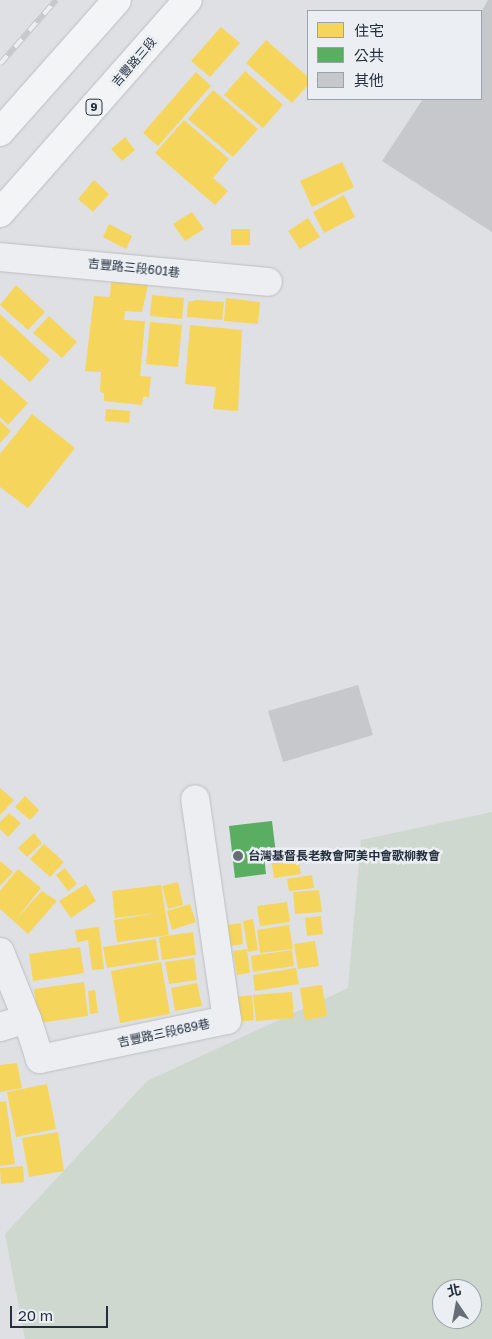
<!DOCTYPE html>
<meta charset="utf-8">
<style>
body{margin:0}
#map{position:relative;width:492px;height:1339px;overflow:hidden;background:#dee0e3;font-family:"Golos Text","Noto Sans TC",sans-serif}
div>[style]{position:absolute}
.green>*{inset:0;background:#cfd8ce}
.homes>*{inset:0;background:#f6d55c}
.public>*{inset:0;background:#5aae61}
.building>*{inset:0;background:#c6c8cb}
.roads{filter:drop-shadow(0 0 1px #bcbec1) drop-shadow(0 0 1px #bcbec1)}
.minor>*{height:28px;margin:-14px;padding:0 14px;transform-origin:14px;border-radius:14px;background:#edeef1}
.major>*{height:28px;margin:-14px;padding:0 14px;transform-origin:14px;border-radius:14px;background:#f2f4f5}
.rail>*{height:5.5px;margin-top:-2.75px;transform-origin:0;background:repeating-linear-gradient(90deg,#ebeff4 0 11px,#c6c9cc 0 22px);box-sizing:border-box;border-block:1px solid #c6c9cc}
.dots>*{width:14px;height:14px;translate:-50% -50%;box-sizing:border-box;border:2px solid #ebeff4;border-radius:50%}
span{translate:-50% -50%;white-space:nowrap;text-align:center;line-height:1.15;-webkit-text-stroke:5px #ebeff4;paint-order:stroke}
.shield-label span{padding:1px 4px;background:#ebeff4;border:1px solid;border-radius:4px;-webkit-text-stroke-width:0}
.shield-label{font-size:11px;color:#252f3d;font-weight:700}
.street-label{font-size:12px;color:#252f3d}
.poi-label{font-size:12px;color:#252f3d;font-weight:700}
.left{translate:0 -50%;text-align:left}
.legend{position:absolute;left:307px;top:10px;width:175px;height:90px;box-sizing:border-box;background:#ebeff4;border:1px solid #9ca2ab;margin:0;padding:6px 9px;list-style:none;font-size:15px;color:#252f3d}
.legend li{display:flex;align-items:center;gap:10px;height:25px}
.legend b{width:25px;border:1px solid #9ca2ab}
.north{position:absolute;left:432px;top:1279px;width:50px;height:50px;box-sizing:border-box;background:#ebeff4;border:1px solid #9ca2ab;border-radius:50%;rotate:348deg;font-size:14px;font-weight:700;line-height:20px;text-align:center;color:#252f3d}
.north::after{content:'';display:block;margin:auto;width:18px;height:22px;background:#666d77;clip-path:polygon(50% 0,100% 100%,50% 72%,0 100%)}
.scale{position:absolute;left:10px;top:1306px;width:98px;height:22px;box-sizing:border-box;border:2px solid #252f3d;border-top:0;padding-left:6px;font-size:15px;line-height:18px;white-space:nowrap;color:#252f3d;-webkit-text-stroke:4px #ebeff4;paint-order:stroke}
</style>
<div id="map">
<div class="green">
<i style="clip-path:polygon(evenodd,492px 812px,492px 1339px,25px 1339px,5px 1234px,147px 1081px,348px 988px,361px 840px,492px 812px,442px 1289px,472px 1289px,472px 1319px,442px 1319px,442px 1289px)"></i>
</div>
<div class="homes">
<i style="clip-path:polygon(221px 27px,240px 43px,210px 77px,191px 61px)"></i>
<i style="clip-path:polygon(266px 40px,308px 77px,308px 85px,292px 103px,246px 63px)"></i>
<i style="clip-path:polygon(245px 71px,283px 105px,263px 128px,224px 95px)"></i>
<i style="clip-path:polygon(196px 72px,211px 86px,158px 146px,143px 133px)"></i>
<i style="clip-path:polygon(213px 90px,258px 129px,233px 157px,188px 119px)"></i>
<i style="clip-path:polygon(184px 120px,229px 159px,213px 178px,228px 191px,215px 205px,155px 153px)"></i>
<i style="clip-path:polygon(125px 137px,135px 150px,122px 161px,111px 149px)"></i>
<i style="clip-path:polygon(342px 162px,354px 187px,312px 207px,300px 181px)"></i>
<i style="clip-path:polygon(94px 180px,109px 194px,93px 212px,78px 199px)"></i>
<i style="clip-path:polygon(344px 195px,355px 217px,324px 233px,313px 212px)"></i>
<i style="clip-path:polygon(192px 212px,204px 229px,185px 241px,173px 224px)"></i>
<i style="clip-path:polygon(308px 218px,320px 237px,300px 249px,288px 231px)"></i>
<i style="clip-path:polygon(109px 224px,132px 236px,126px 249px,103px 237px)"></i>
<i style="clip-path:polygon(231px 229px,250px 229px,250px 245px,231px 245px)"></i>
<i style="clip-path:polygon(111px 282px,148px 285px,142px 312px,125px 311px,124px 320px,145px 321px,140px 376px,151px 377px,149px 397px,143px 397px,142px 405px,104px 401px,104px 393px,100px 392px,101px 372px,85px 371px,94px 296px,110px 297px)"></i>
<i style="clip-path:polygon(16px 285px,45px 312px,28px 330px,0 305px)"></i>
<i style="clip-path:polygon(152px 295px,184px 298px,182px 319px,150px 316px)"></i>
<i style="clip-path:polygon(226px 298px,260px 302px,258px 324px,224px 321px)"></i>
<i style="clip-path:polygon(197px 300px,224px 302px,222px 320px,187px 317px,188px 302px)"></i>
<i style="clip-path:polygon(0 314px,50px 360px,30px 382px,0 355px)"></i>
<i style="clip-path:polygon(49px 316px,77px 342px,62px 358px,33px 333px)"></i>
<i style="clip-path:polygon(150px 322px,182px 325px,178px 367px,146px 364px)"></i>
<i style="clip-path:polygon(190px 325px,242px 330px,238px 411px,213px 409px,216px 387px,185px 384px)"></i>
<i style="clip-path:polygon(0 378px,28px 403px,8px 425px,0 417px)"></i>
<i style="clip-path:polygon(106px 409px,130px 411px,129px 423px,105px 421px)"></i>
<i style="clip-path:polygon(32px 414px,75px 448px,28px 508px,0 487px,0 454px)"></i>
<i style="clip-path:polygon(0 421px,11px 431px,0 443px)"></i>
<i style="clip-path:polygon(0 788px,14px 800px,0 815px)"></i>
<i style="clip-path:polygon(25px 796px,39px 810px,30px 820px,15px 807px)"></i>
<i style="clip-path:polygon(9px 813px,21px 823px,8px 837px,0 829px,0 822px)"></i>
<i style="clip-path:polygon(34px 833px,42px 843px,27px 857px,18px 848px)"></i>
<i style="clip-path:polygon(44px 844px,64px 862px,50px 877px,30px 859px)"></i>
<i style="clip-path:polygon(297px 852px,301px 874px,274px 878px,271px 857px)"></i>
<i style="clip-path:polygon(0 861px,13px 872px,0 886px)"></i>
<i style="clip-path:polygon(65px 868px,77px 884px,68px 891px,56px 875px)"></i>
<i style="clip-path:polygon(18px 869px,41px 888px,17px 918px,42px 891px,57px 901px,28px 934px,0 909px,0 891px)"></i>
<i style="clip-path:polygon(312px 875px,314px 888px,289px 891px,287px 879px)"></i>
<i style="clip-path:polygon(178px 882px,183px 905px,168px 909px,162px 886px)"></i>
<i style="clip-path:polygon(86px 884px,96px 901px,71px 918px,59px 901px)"></i>
<i style="clip-path:polygon(161px 885px,169px 935px,117px 942px,114px 920px,158px 913px,115px 918px,112px 891px)"></i>
<i style="clip-path:polygon(319px 890px,322px 912px,295px 914px,293px 892px)"></i>
<i style="clip-path:polygon(287px 902px,290px 922px,260px 926px,257px 906px)"></i>
<i style="clip-path:polygon(190px 904px,196px 922px,172px 930px,167px 911px)"></i>
<i style="clip-path:polygon(321px 916px,323px 934px,307px 936px,305px 918px)"></i>
<i style="clip-path:polygon(253px 919px,258px 950px,248px 952px,243px 921px)"></i>
<i style="clip-path:polygon(241px 923px,243px 944px,230px 946px,227px 925px)"></i>
<i style="clip-path:polygon(289px 925px,293px 949px,260px 953px,257px 930px)"></i>
<i style="clip-path:polygon(99px 927px,104px 969px,92px 970px,88px 940px,77px 942px,75px 930px)"></i>
<i style="clip-path:polygon(193px 932px,196px 955px,162px 960px,159px 937px)"></i>
<i style="clip-path:polygon(156px 939px,159px 960px,107px 968px,103px 947px)"></i>
<i style="clip-path:polygon(315px 941px,319px 966px,298px 969px,294px 944px)"></i>
<i style="clip-path:polygon(80px 947px,84px 973px,33px 981px,29px 954px)"></i>
<i style="clip-path:polygon(247px 949px,250px 973px,237px 975px,233px 951px)"></i>
<i style="clip-path:polygon(292px 950px,294px 966px,253px 972px,251px 956px)"></i>
<i style="clip-path:polygon(194px 958px,197px 980px,169px 984px,165px 962px)"></i>
<i style="clip-path:polygon(161px 962px,170px 1014px,120px 1023px,111px 971px)"></i>
<i style="clip-path:polygon(296px 968px,299px 984px,255px 991px,253px 975px)"></i>
<i style="clip-path:polygon(84px 982px,88px 1016px,39px 1023px,34px 989px)"></i>
<i style="clip-path:polygon(197px 983px,202px 1006px,175px 1011px,171px 988px)"></i>
<i style="clip-path:polygon(322px 985px,327px 1016px,305px 1020px,300px 988px)"></i>
<i style="clip-path:polygon(95px 990px,98px 1013px,90px 1014px,88px 991px)"></i>
<i style="clip-path:polygon(292px 992px,294px 1018px,256px 1021px,253px 995px)"></i>
<i style="clip-path:polygon(252px 995px,254px 1020px,238px 1022px,236px 997px)"></i>
<i style="clip-path:polygon(17px 1063px,22px 1088px,0 1092px,0 1065px)"></i>
<i style="clip-path:polygon(47px 1084px,56px 1129px,16px 1137px,7px 1092px)"></i>
<i style="clip-path:polygon(6px 1101px,15px 1164px,0 1166px,0 1102px)"></i>
<i style="clip-path:polygon(58px 1132px,64px 1171px,29px 1177px,22px 1138px)"></i>
<i style="clip-path:polygon(23px 1166px,24px 1182px,1px 1184px,0 1168px)"></i>
</div>
<div class="public">
<i style="clip-path:polygon(272px 821px,276px 854px,264px 856px,266px 874px,235px 878px,229px 826px)"></i>
</div>
<div class="building">
<i style="clip-path:polygon(488px 0,492px 0,492px 232px,382px 161px,423px 99px,481px 99px,481px 12px)"></i>
<i style="clip-path:polygon(358px 685px,373px 735px,283px 762px,268px 711px)"></i>
</div>
<div class="roads">
<div class="minor">
<i style="left:0;top:257px;width:269px;rotate:5.3deg"></i>
<i style="left:0;top:952px;width:72px;rotate:68.1deg"></i>
<i style="left:0;top:1027px;width:28px;rotate:-17deg"></i>
<i style="left:27px;top:1019px;width:42px;rotate:72deg"></i>
<i style="left:40px;top:1059px;width:191px;rotate:-11.8deg"></i>
<i style="left:227px;top:1020px;width:223px;rotate:-98.2deg"></i>
</div>
<div class="major">
<i style="left:0;top:132px;width:176px;rotate:-48.4deg"></i>
<i style="left:0;top:213px;width:284px;rotate:-48.6deg"></i>
</div>
</div>
<div class="rail">
<i style="left:0;top:64px;width:85px;rotate:-48.8deg"></i>
</div>
<div class="dots">
<i style="left:238px;top:856px;background:#666d77"></i>
</div>
<div class="shield-label">
<span style="left:94px;top:107px">9</span>
</div>
<div class="street-label">
<span style="left:134px;top:62px;rotate:-49deg">吉豐路三段</span>
<span style="left:134px;top:268px;rotate:6deg">吉豐路三段601巷</span>
<span style="left:164px;top:1033px;rotate:-12deg">吉豐路三段689巷</span>
</div>
<div class="poi-label">
<span class="left" style="left:248px;top:856px">台灣基督長老教會阿美中會歌柳教會</span>
</div>
<ul class="legend">
<li><b style="height:14px;background:#f6d55c"></b>住宅</li>
<li><b style="height:14px;background:#5aae61"></b>公共</li>
<li><b style="height:14px;background:#c6c8cb"></b>其他</li>
</ul>
<div class="north">北</div>
<div class="scale">20 m</div>
</div>
